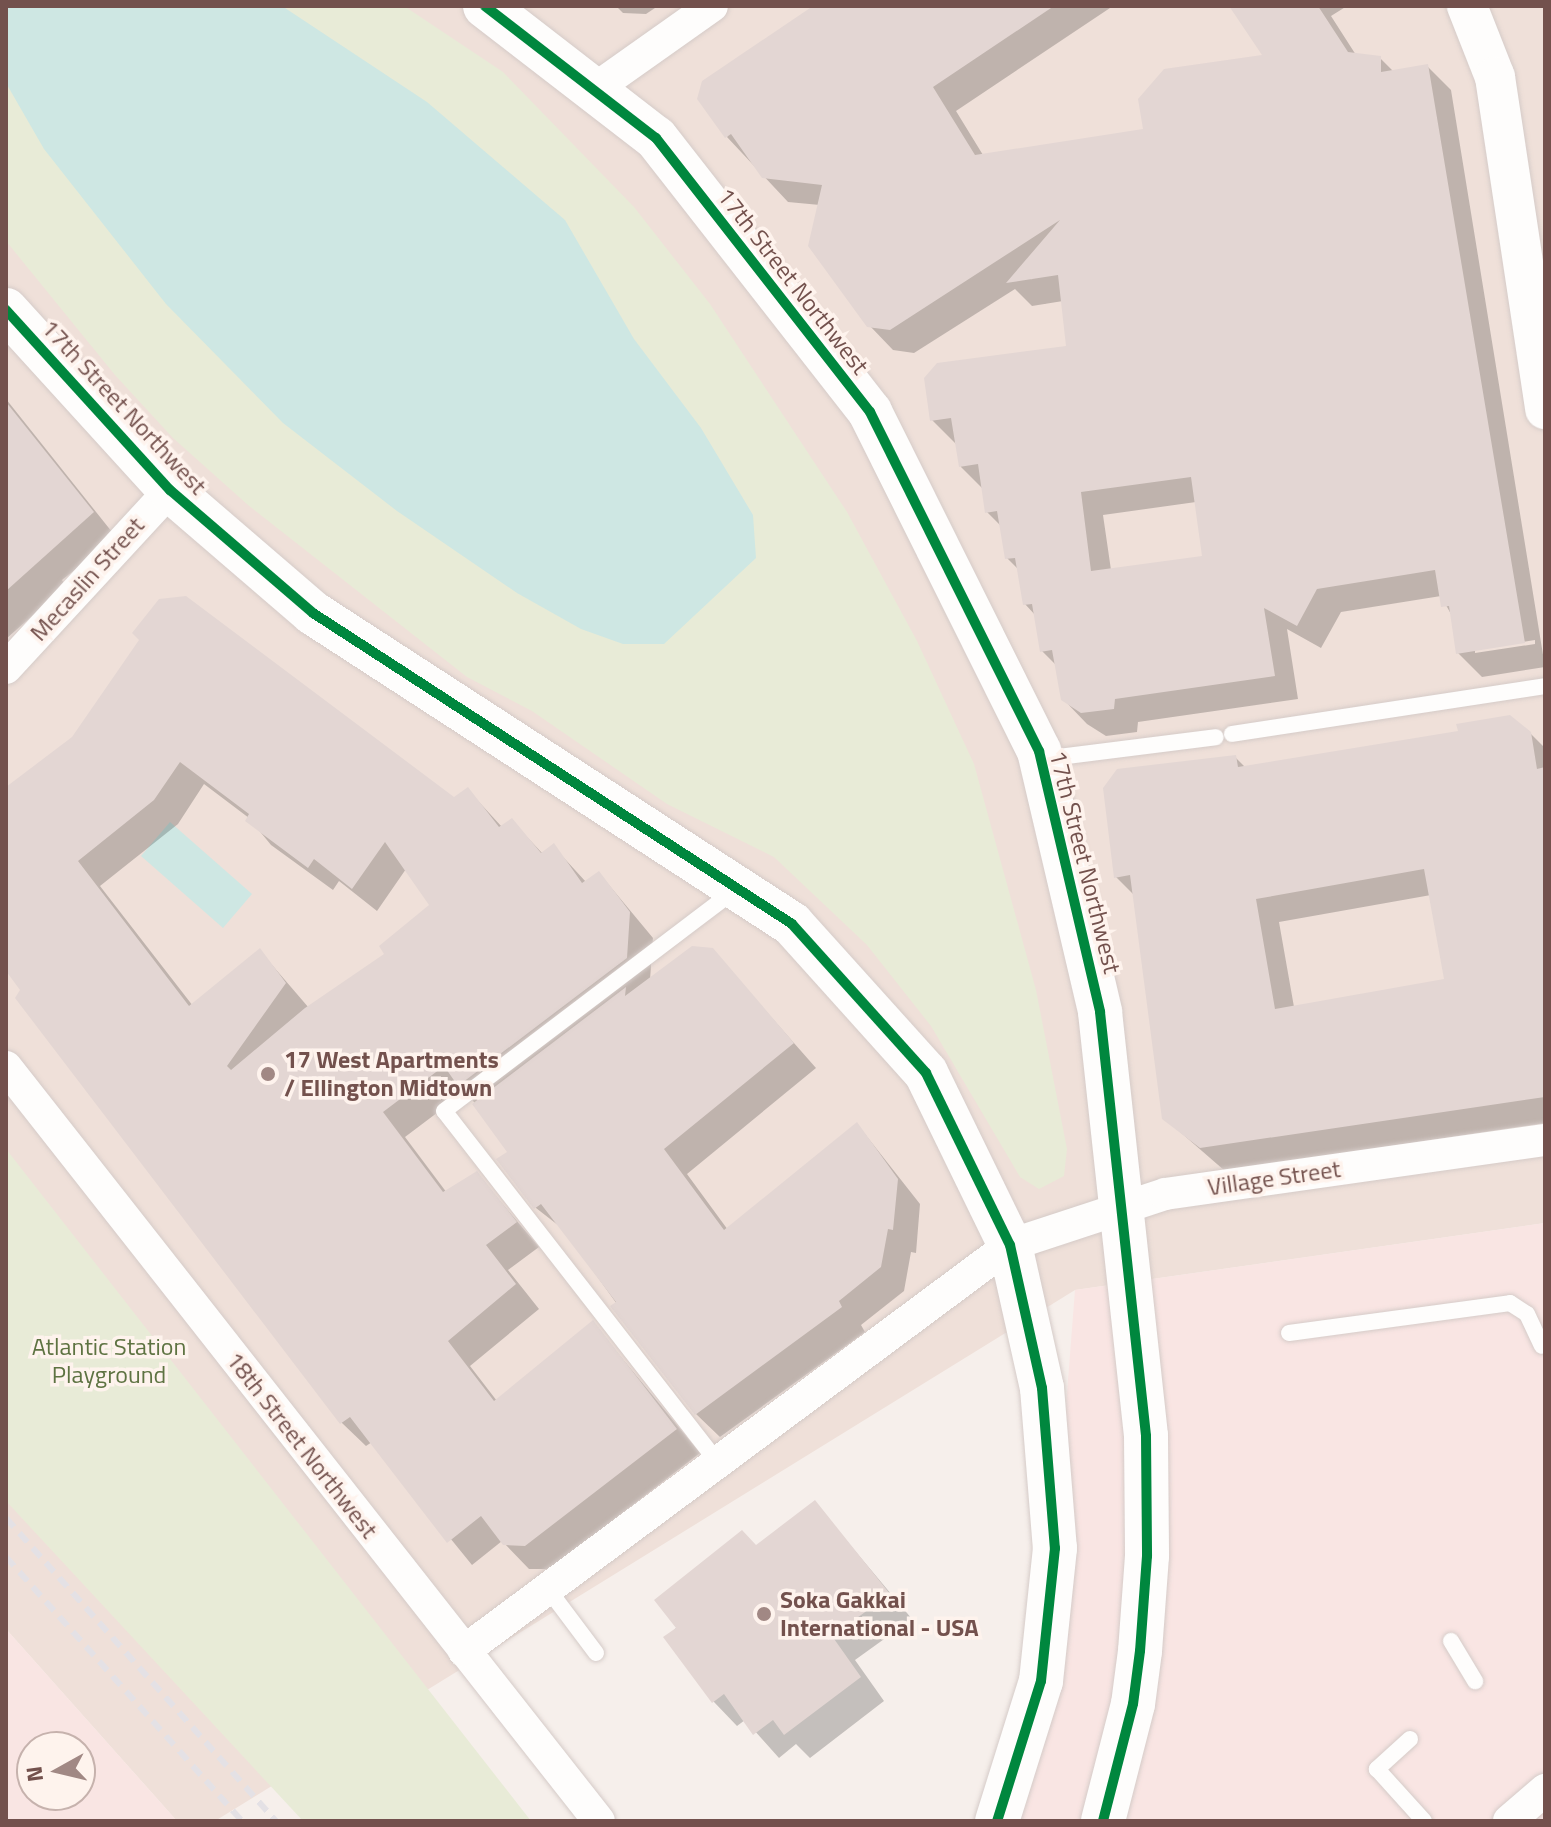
<!DOCTYPE html>
<style>
body{margin:0}
#map{position:relative;width:1551px;height:1827px;overflow:hidden;background:#f6efeb;font-family:"Titillium Web",sans-serif}
div>[style]{position:absolute}
.residential>*{inset:0;background:#efe0d9}
.commercial>*{inset:0;background:#f9e5e3}
.green>*{inset:0;background:#e8ebd7}
.water>*{inset:0;background:#cee7e3}
.shadow>*{inset:0;background:#0003}
.building>*{inset:0;background:#e3d6d3}
.roads{filter:drop-shadow(0 0 2px #d5cbc8) drop-shadow(0 0 2px #d5cbc8)}
.service>*{height:16px;margin:-8px;padding:0 8px;transform-origin:8px;border-radius:8px;background:#fefdfc}
.minor>*{height:32px;margin:-16px;padding:0 16px;transform-origin:16px;border-radius:16px;background:#fefdfc}
.tertiary>*{height:40px;margin:-20px;padding:0 20px;transform-origin:20px;border-radius:20px;background:#fefdfc}
.secondary>*{height:44px;margin:-22px;padding:0 22px;transform-origin:22px;border-radius:22px;background:#fefdfc}
.rail>*{height:6px;margin-top:-3px;transform-origin:0;background:repeating-linear-gradient(90deg,#e4e1e5 0 12px,transparent 0 20px)}
.cycleway>*{height:10px;margin:-5px;padding:0 5px;transform-origin:5px;border-radius:5px;background:#00873e}
.dots>*{width:22px;height:22px;translate:-50% -50%;box-sizing:border-box;border:4px solid #fef3ed;border-radius:50%}
span{translate:-50% -50%;white-space:nowrap;text-align:center;line-height:1.15;-webkit-text-stroke:7px #fef3ed;paint-order:stroke}
.street-label{font-size:24px;color:#73514d}
.poi-label{font-size:24px;color:#73514d;font-weight:700}
.left{translate:0 -50%;text-align:left}
.park-label{font-size:24px;color:#5e7342}
.frame{position:absolute;inset:0;border:8px solid #73514d;pointer-events:none}
.north{position:absolute;left:16px;top:1731px;width:80px;height:80px;box-sizing:border-box;background:#fef3ed;border:2px solid #c6b2ad;border-radius:50%;rotate:262deg;font-size:22px;font-weight:700;line-height:32px;text-align:center;color:#73514d}
.north::after{content:'';display:block;margin:auto;width:28px;height:36px;background:#a18884;clip-path:polygon(50% 0,100% 100%,50% 72%,0 100%)}
</style>
<div id="map">
<div class="residential">
<i style="clip-path:polygon(6px 6px,1545px 6px,1545px 1223px,1075px 1290px,215px 1821px,177px 1821px,6px 1629px)"></i>
</div>
<div class="commercial">
<i style="clip-path:polygon(1545px 1223px,1545px 1821px,1018px 1821px,1055px 1548px,1075px 1290px)"></i>
<i style="clip-path:polygon(evenodd,6px 1629px,177px 1821px,6px 1821px,6px 1629px,32px 1747px,80px 1747px,80px 1795px,32px 1795px,32px 1747px)"></i>
</div>
<div class="green">
<i style="clip-path:polygon(6px 6px,404px 6px,503px 72px,634px 207px,710px 304px,847px 512px,917px 641px,974px 764px,1036px 990px,1067px 1149px,1064px 1176px,1039px 1189px,1020px 1177px,931px 1026px,867px 945px,774px 857px,667px 804px,532px 711px,467px 677px,248px 505px,173px 438px,115px 375px,6px 241px)"></i>
<i style="clip-path:polygon(6px 1149px,531px 1821px,303px 1821px,6px 1501px)"></i>
</div>
<div class="water">
<i style="clip-path:polygon(6px 6px,282px 6px,427px 102px,565px 220px,634px 339px,701px 428px,753px 515px,756px 558px,664px 644px,623px 644px,581px 629px,517px 593px,397px 511px,283px 423px,166px 304px,44px 149px,6px 83px)"></i>
<i style="clip-path:polygon(170px 822px,252px 894px,223px 928px,141px 856px)"></i>
</div>
<div class="shadow">
<i style="clip-path:polygon(616px 6px,658px 6px,646px 14px,623px 13px)"></i>
<i style="clip-path:polygon(evenodd,818px 6px,1113px 6px,956px 111px,983px 155px,1145px 130px,1266px 57px,1231px 6px,1347px 6px,1331px 16px,1356px 55px,1380px 58px,1394px 72px,1427px 66px,1451px 90px,1545px 667px,1482px 677px,1458px 653px,1452px 616px,1441px 596px,1341px 612px,1321px 648px,1287px 629px,1298px 699px,1138px 722px,1137px 732px,1106px 736px,1087px 724px,1063px 699px,1057px 666px,1042px 651px,1036px 616px,1025px 604px,1019px 570px,1007px 558px,1002px 527px,987px 512px,983px 489px,961px 467px,956px 444px,932px 420px,1068px 348px,1063px 301px,1032px 306px,1015px 289px,914px 353px,893px 350px,869px 325px,820px 205px,788px 202px,727px 137px,818px 6px,1196px 502px,1204px 557px,1111px 570px,1103px 515px,1196px 502px,818px 6px,1535px 640px,1535px 644px,1475px 653px,1475px 649px,1535px 640px)"></i>
<i style="clip-path:polygon(6px 399px,116px 537px,62px 580px,66px 586px,6px 639px)"></i>
<i style="clip-path:polygon(evenodd,1461px 733px,1530px 733px,1545px 748px,1545px 1123px,1225px 1171px,1164px 1118px,1134px 895px,1116px 877px,1235px 757px,1246px 768px,1461px 733px,1431px 895px,1446px 981px,1294px 1007px,1279px 922px,1431px 895px)"></i>
<i style="clip-path:polygon(evenodd,74px 738px,454px 800px,468px 790px,502px 827px,512px 821px,543px 854px,553px 846px,586px 882px,599px 873px,653px 938px,650px 980px,712px 950px,816px 1068px,687px 1174px,728px 1230px,857px 1124px,920px 1204px,916px 1253px,911px 1252px,904px 1291px,861px 1325px,865px 1332px,720px 1437px,696px 1414px,563px 1229px,536px 1208px,499px 1160px,510px 1153px,466px 1091px,405px 1137px,447px 1193px,477px 1174px,539px 1247px,508px 1270px,539px 1309px,470px 1366px,497px 1401px,593px 1323px,700px 1453px,550px 1569px,529px 1569px,502px 1541px,472px 1565px,372px 1442px,366px 1446px,342px 1423px,6px 968px,6px 789px,74px 738px,204px 784px,249px 818px,271px 845px,333px 890px,339px 881px,377px 911px,406px 869px,432px 905px,387px 954px,309px 1008px,260px 951px,193px 1006px,100px 886px,178px 824px,204px 784px)"></i>
<i style="clip-path:polygon(815px 1503px,912px 1619px,855px 1660px,884px 1701px,810px 1758px,796px 1744px,779px 1758px,745px 1720px,737px 1726px,714px 1702px,666px 1638px,756px 1548px)"></i>
</div>
<div class="building">
<i style="clip-path:polygon(evenodd,813px 6px,1054px 6px,933px 87px,975px 155px,1143px 129px,1138px 99px,1164px 69px,1262px 55px,1229px 6px,1318px 6px,1348px 52px,1381px 56px,1381px 72px,1428px 64px,1525px 643px,1456px 654px,1449px 606px,1441px 607px,1435px 570px,1317px 589px,1297px 626px,1264px 608px,1275px 676px,1115px 699px,1114px 709px,1081px 713px,1061px 700px,1052px 650px,1040px 652px,1032px 604px,1023px 605px,1015px 558px,1005px 559px,997px 511px,985px 513px,978px 464px,959px 467px,951px 418px,930px 421px,924px 378px,937px 363px,1066px 346px,1058px 275px,1006px 283px,1060px 220px,890px 330px,867px 327px,808px 246px,822px 185px,762px 178px,731px 134px,725px 138px,697px 99px,702px 81px,813px 6px,1191px 477px,1202px 556px,1091px 571px,1081px 492px,1191px 477px)"></i>
<i style="clip-path:polygon(6px 402px,94px 512px,6px 591px)"></i>
<i style="clip-path:polygon(evenodd,186px 596px,454px 797px,468px 787px,499px 827px,512px 818px,541px 853px,554px 843px,582px 883px,599px 871px,630px 912px,627px 958px,458px 1086px,444px 1066px,383px 1112px,443px 1192px,477px 1171px,517px 1222px,486px 1245px,516px 1284px,448px 1341px,494px 1401px,593px 1320px,677px 1429px,525px 1546px,503px 1545px,481px 1516px,447px 1543px,350px 1417px,340px 1424px,15px 998px,20px 990px,6px 971px,6px 787px,72px 737px,139px 640px,132px 633px,159px 599px,186px 596px,180px 762px,249px 814px,245px 821px,308px 868px,314px 859px,352px 889px,385px 842px,429px 905px,379px 946px,384px 954px,305px 1008px,231px 1070px,227px 1066px,286px 983px,260px 948px,189px 1006px,78px 861px,154px 800px,180px 762px)"></i>
<i style="clip-path:polygon(evenodd,1510px 715px,1531px 732px,1537px 769px,1545px 767px,1545px 1097px,1200px 1148px,1162px 1119px,1130px 875px,1114px 878px,1103px 788px,1117px 769px,1236px 755px,1238px 767px,1458px 731px,1456px 724px,1510px 715px,1424px 869px,1444px 979px,1275px 1009px,1256px 899px,1424px 869px)"></i>
<i style="clip-path:polygon(692px 946px,713px 948px,794px 1043px,664px 1149px,724px 1230px,857px 1122px,898px 1179px,893px 1230px,888px 1229px,881px 1267px,839px 1301px,842px 1307px,695px 1415px,610px 1306px,616px 1302px,541px 1204px,534px 1209px,496px 1159px,507px 1152px,472px 1104px,626px 987px,625px 996px)"></i>
<i style="clip-path:polygon(815px 1500px,890px 1594px,832px 1636px,861px 1677px,784px 1735px,773px 1720px,753px 1735px,724px 1694px,712px 1703px,663px 1637px,676px 1628px,654px 1600px,742px 1530px,756px 1545px)"></i>
</div>
<div class="roads">
<div class="service">
<i style="left:1232px;top:734px;width:317px;rotate:-8.7deg"></i>
<i style="left:1043px;top:759px;width:174px;rotate:-7.2deg"></i>
<i style="left:1289px;top:1333px;width:223px;rotate:-7.7deg"></i>
<i style="left:1510px;top:1303px;width:20px;rotate:33deg"></i>
<i style="left:1527px;top:1314px;width:35px;rotate:65deg"></i>
<i style="left:719px;top:1464px;width:447px;rotate:-127.9deg"></i>
<i style="left:444px;top:1111px;width:365px;rotate:-37.2deg"></i>
<i style="left:548px;top:1589px;width:80px;rotate:53.1deg"></i>
<i style="left:1451px;top:1641px;width:47px;rotate:59deg"></i>
<i style="left:1410px;top:1739px;width:45px;rotate:137.7deg"></i>
<i style="left:1377px;top:1769px;width:70px;rotate:47.9deg"></i>
</div>
<div class="minor">
<i style="left:596px;top:88px;width:142px;rotate:-35.3deg"></i>
<i style="left:6px;top:668px;width:242px;rotate:-47.3deg"></i>
<i style="left:6px;top:1067px;width:959px;rotate:51.82deg"></i>
<i style="left:464px;top:1651px;width:680px;rotate:-36.63deg"></i>
<i style="left:1010px;top:1245px;width:163px;rotate:-18.2deg"></i>
<i style="left:1165px;top:1194px;width:384px;rotate:-8.1deg"></i>
<i style="left:1509px;top:1821px;width:48px;rotate:-40.7deg"></i>
</div>
<div class="tertiary">
<i style="left:1467px;top:6px;width:76px;rotate:68.5deg"></i>
<i style="left:1495px;top:77px;width:336px;rotate:81.4deg"></i>
</div>
<div class="secondary">
<i style="left:485px;top:6px;width:216px;rotate:37.7deg"></i>
<i style="left:656px;top:138px;width:348px;rotate:52deg"></i>
<i style="left:870px;top:412px;width:379px;rotate:63.5deg"></i>
<i style="left:1039px;top:751px;width:268px;rotate:76.8deg"></i>
<i style="left:1100px;top:1012px;width:426px;rotate:83.8deg"></i>
<i style="left:1146px;top:1436px;width:120px;rotate:89.5deg"></i>
<i style="left:1147px;top:1556px;width:95px;rotate:94.2deg"></i>
<i style="left:1140px;top:1651px;width:53px;rotate:97.5deg"></i>
<i style="left:1133px;top:1704px;width:121px;rotate:104.4deg"></i>
<i style="left:6px;top:310px;width:244px;rotate:47.7deg"></i>
<i style="left:170px;top:490px;width:189px;rotate:40.7deg"></i>
<i style="left:313px;top:613px;width:571px;rotate:32.99deg"></i>
<i style="left:792px;top:924px;width:200px;rotate:48deg"></i>
<i style="left:926px;top:1073px;width:191px;rotate:64deg"></i>
<i style="left:1010px;top:1245px;width:147px;rotate:77.4deg"></i>
<i style="left:1042px;top:1388px;width:161px;rotate:85.4deg"></i>
<i style="left:1055px;top:1548px;width:134px;rotate:96deg"></i>
<i style="left:1041px;top:1681px;width:147px;rotate:107.4deg"></i>
</div>
</div>
<div class="rail">
<i style="left:6px;top:1518px;width:406px;rotate:48.3deg"></i>
<i style="left:6px;top:1557px;width:354px;rotate:48.2deg"></i>
</div>
<div class="cycleway">
<i style="left:485px;top:6px;width:216px;rotate:37.7deg"></i>
<i style="left:656px;top:138px;width:348px;rotate:52deg"></i>
<i style="left:870px;top:412px;width:379px;rotate:63.5deg"></i>
<i style="left:1039px;top:751px;width:268px;rotate:76.8deg"></i>
<i style="left:1100px;top:1012px;width:426px;rotate:83.8deg"></i>
<i style="left:1146px;top:1436px;width:120px;rotate:89.5deg"></i>
<i style="left:1147px;top:1556px;width:95px;rotate:94.2deg"></i>
<i style="left:1140px;top:1651px;width:53px;rotate:97.5deg"></i>
<i style="left:1133px;top:1704px;width:121px;rotate:104.4deg"></i>
<i style="left:6px;top:310px;width:244px;rotate:47.7deg"></i>
<i style="left:170px;top:490px;width:189px;rotate:40.7deg"></i>
<i style="left:313px;top:613px;width:571px;rotate:32.99deg"></i>
<i style="left:792px;top:924px;width:200px;rotate:48deg"></i>
<i style="left:926px;top:1073px;width:191px;rotate:64deg"></i>
<i style="left:1010px;top:1245px;width:147px;rotate:77.4deg"></i>
<i style="left:1042px;top:1388px;width:161px;rotate:85.4deg"></i>
<i style="left:1055px;top:1548px;width:134px;rotate:96deg"></i>
<i style="left:1041px;top:1681px;width:147px;rotate:107.4deg"></i>
</div>
<div class="dots">
<i style="left:268px;top:1074px;background:#a18884"></i>
<i style="left:764px;top:1614px;background:#a18884"></i>
</div>
<div class="street-label">
<span style="left:793px;top:281px;rotate:52deg">17th Street Northwest</span>
<span style="left:124px;top:407px;rotate:47deg">17th Street Northwest</span>
<span style="left:87px;top:579px;rotate:-48deg">Mecaslin Street</span>
<span style="left:1085px;top:862px;rotate:76deg">17th Street Northwest</span>
<span style="left:1274px;top:1178px;rotate:-8deg">Village Street</span>
<span style="left:302px;top:1445px;rotate:52deg">18th Street Northwest</span>
</div>
<div class="poi-label">
<span class="left" style="left:284px;top:1074px">17 West Apartments<br>/ Ellington Midtown</span>
<span class="left" style="left:780px;top:1614px">Soka Gakkai<br>International - USA</span>
</div>
<div class="park-label">
<span style="left:109px;top:1361px">Atlantic Station<br>Playground</span>
</div>
<div class="frame"></div>
<div class="north">N</div>
</div>
